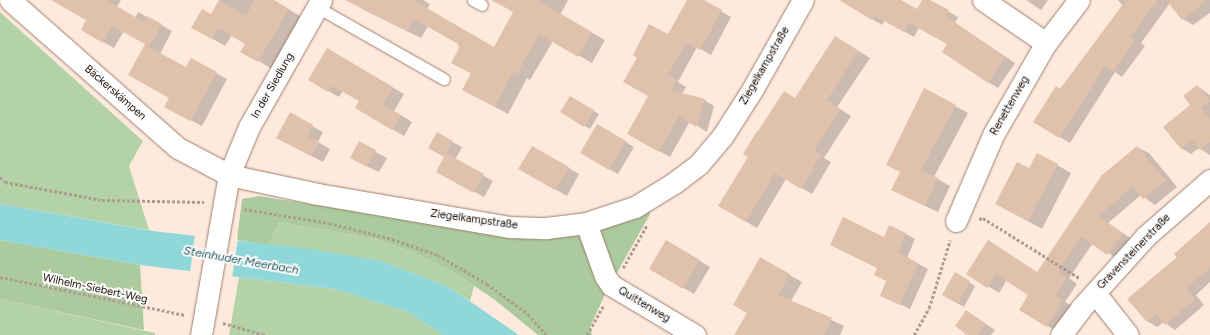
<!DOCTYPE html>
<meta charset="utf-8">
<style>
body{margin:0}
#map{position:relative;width:1210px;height:335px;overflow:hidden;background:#feeadd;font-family:Figtree,sans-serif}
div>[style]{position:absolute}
.green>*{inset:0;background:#b4d2a7}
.forest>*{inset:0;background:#abcb9e}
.water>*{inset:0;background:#90d7da}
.pier>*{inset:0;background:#feeadd}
.shadow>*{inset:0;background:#0003}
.building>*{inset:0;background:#e0c1ab}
.path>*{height:2.5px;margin-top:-1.25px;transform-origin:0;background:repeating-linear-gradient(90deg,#ae9d91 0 3px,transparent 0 5px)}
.roads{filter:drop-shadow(0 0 1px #9c7f6b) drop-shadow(0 0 1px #9c7f6b)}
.lane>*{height:11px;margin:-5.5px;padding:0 5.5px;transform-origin:5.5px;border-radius:5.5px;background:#fff}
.street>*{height:21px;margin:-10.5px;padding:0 10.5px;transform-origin:10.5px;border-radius:10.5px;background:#fff}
span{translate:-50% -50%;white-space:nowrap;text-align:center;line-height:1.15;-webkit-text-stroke:4px #fbfbfb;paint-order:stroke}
.street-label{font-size:11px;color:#1c1109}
.water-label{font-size:12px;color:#1e5a5d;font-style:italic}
</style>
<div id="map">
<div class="green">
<i style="clip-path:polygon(0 12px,143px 141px,129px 166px,149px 230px,0 204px)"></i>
<i style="clip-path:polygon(280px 222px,376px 239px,419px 255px,455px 273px,474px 286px,470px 301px,449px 287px,381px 261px,268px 245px)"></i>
<i style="clip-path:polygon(239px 277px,334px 289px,408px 312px,443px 335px,229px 335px)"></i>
<i style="clip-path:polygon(0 299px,155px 333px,155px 335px,0 335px)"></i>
</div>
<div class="forest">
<i style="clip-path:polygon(259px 196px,527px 239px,579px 233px,607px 290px,590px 327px,592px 335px,538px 335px,495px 300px,455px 273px,419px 255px,376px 239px,280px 222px,268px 245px,237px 240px,242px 199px)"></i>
<i style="clip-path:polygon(651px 207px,649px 216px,614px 278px,599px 230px)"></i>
<i style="clip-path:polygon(0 240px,140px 265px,144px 330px,0 299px)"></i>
</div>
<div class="water">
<i style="clip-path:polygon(0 204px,153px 231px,311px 249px,381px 261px,449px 287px,519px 335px,443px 335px,408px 312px,334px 289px,140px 265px,0 240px)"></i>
</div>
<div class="pier">
<i style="clip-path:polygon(195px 234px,238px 239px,232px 278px,190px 273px)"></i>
</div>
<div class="shadow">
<i style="clip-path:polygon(52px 0,121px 0,117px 7px,135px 18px,138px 12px,172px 31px,160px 54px,186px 69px,216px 73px,227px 79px,202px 126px,177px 113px,146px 44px,124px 31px,114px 48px,82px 30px,87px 20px)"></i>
<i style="clip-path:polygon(220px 0,272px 0,302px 17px,272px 69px,242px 51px,246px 43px,232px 35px,225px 46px,192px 27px,212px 15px)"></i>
<i style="clip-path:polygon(352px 0,423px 0,430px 4px,427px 9px,495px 48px,515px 12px,493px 0,568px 0,560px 15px,605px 40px,592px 63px,553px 41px,530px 80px,527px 78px,508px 114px,476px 97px,472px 74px,452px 63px,460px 48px,459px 44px,428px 26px,421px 38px,364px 10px,351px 2px)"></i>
<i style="clip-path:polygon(688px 0,702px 0,731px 17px,711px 55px,697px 47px,678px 82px,686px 87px,682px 94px,704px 100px,714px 106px,707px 132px,690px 121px,670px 157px,629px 134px,650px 96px,668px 35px)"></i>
<i style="clip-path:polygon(851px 0,899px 0,917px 10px,923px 0,928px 0,958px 17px,955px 23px,1015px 63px,998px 88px,988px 82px,948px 44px,919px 28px,914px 37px,885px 20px,882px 25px,848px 5px)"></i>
<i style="clip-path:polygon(1026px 0,1048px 0,1041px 10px)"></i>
<i style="clip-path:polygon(1118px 0,1210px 0,1210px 13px,1193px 25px,1183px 19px,1170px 3px,1141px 43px,1145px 46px,1122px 77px,1115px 72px,1070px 143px,1035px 122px,1123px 6px)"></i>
<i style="clip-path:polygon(836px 37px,870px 58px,837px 107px,851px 116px,824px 158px,831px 162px,812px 194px,786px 179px,757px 228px,719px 206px,749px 156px,744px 153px,757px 131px,760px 132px,795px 99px)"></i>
<i style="clip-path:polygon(327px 49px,404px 94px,394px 111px,412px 122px,404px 136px,356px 108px,360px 101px,343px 91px,339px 97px,309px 80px)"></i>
<i style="clip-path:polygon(1197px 86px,1210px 95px,1210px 155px,1199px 148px,1191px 154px,1181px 148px)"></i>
<i style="clip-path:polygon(925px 90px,968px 113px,934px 177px,950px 186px,938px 212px,892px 190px,901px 172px)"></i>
<i style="clip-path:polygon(571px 97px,599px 114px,590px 129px,561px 112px)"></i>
<i style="clip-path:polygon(290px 114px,323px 132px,318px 142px,330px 149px,323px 162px,289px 144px)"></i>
<i style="clip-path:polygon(598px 125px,634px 147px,618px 174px,581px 153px)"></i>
<i style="clip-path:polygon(437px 134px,462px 147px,455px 160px,493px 181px,484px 197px,437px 171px,445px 156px)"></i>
<i style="clip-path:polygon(359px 143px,387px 158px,379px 172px,362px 164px)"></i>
<i style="clip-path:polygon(532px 147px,579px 174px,567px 196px,520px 169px)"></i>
<i style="clip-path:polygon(1137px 147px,1149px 153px,1177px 187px,1155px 205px,1141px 195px,1108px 223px,1133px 240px,1119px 260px,1093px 243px,1069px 278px,1077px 284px,1065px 302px,1074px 307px,1058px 332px,1020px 310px,1029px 295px,1007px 280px,999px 293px,968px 274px,1038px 273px)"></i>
<i style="clip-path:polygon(1057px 165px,1071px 173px,1042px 229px,996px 204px,1030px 169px)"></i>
<i style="clip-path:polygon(1210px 223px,1210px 282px,1196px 295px,1204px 305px,1175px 330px,1164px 322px,1157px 327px,1147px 321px,1178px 257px)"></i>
<i style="clip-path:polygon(906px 234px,915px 239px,907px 258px,928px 269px,910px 309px,881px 295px,887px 281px,875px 275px,878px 268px,831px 245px)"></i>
<i style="clip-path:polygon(666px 241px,710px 267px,694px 294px,650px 268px)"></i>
<i style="clip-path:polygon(760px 258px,802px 282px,791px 301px,844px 326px,840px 335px,739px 335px,748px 312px)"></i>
<i style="clip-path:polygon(955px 274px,975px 286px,964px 307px,943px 295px)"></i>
<i style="clip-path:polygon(967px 311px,995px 330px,991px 335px,967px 335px)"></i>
</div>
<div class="building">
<i style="clip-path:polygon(51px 0,106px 0,144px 22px,147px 16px,162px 24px,149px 47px,186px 67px,191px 58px,217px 72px,190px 121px,164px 107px,169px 98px,128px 75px,145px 44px,112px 26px,103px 43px,81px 30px,86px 20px)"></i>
<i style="clip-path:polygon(219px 0,246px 16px,255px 0,274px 0,289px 9px,258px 62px,240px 52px,245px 44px,218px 28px,212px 39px,191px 28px,202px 9px,211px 14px)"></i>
<i style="clip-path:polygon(345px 0,413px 0,494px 47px,513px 12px,491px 0,537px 0,592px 32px,578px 57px,539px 34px,517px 74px,513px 72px,495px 107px,462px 90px,471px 73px,451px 63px,459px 48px,458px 44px,414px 19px,407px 31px)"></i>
<i style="clip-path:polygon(687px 0,704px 0,722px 10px,700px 50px,686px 42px,668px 75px,677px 80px,671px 90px,705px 99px,696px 127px,679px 116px,659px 152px,627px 134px,648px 96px,623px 82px,637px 58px,633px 55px,649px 24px,668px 34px)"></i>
<i style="clip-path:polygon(839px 0,901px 0,917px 9px,922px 0,930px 0,949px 10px,946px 16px,1005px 57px,988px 83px,942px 52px,947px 44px,909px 23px,904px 32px,875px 16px,872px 20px)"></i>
<i style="clip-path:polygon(1126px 0,1158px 0,1131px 36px,1136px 40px,1112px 72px,1105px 66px,1059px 138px,1033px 122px,1056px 86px,1060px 89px)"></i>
<i style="clip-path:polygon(1166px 0,1207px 0,1182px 20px)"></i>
<i style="clip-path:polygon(835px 36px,859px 51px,827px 100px,841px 109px,814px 151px,821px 155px,801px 189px,775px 173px,746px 222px,718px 206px,748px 157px,743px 154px,784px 91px,795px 98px)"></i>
<i style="clip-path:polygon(327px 48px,393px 87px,383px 104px,401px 115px,392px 130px,355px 108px,359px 101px,332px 86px,328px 92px,308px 80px)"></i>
<i style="clip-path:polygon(1197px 85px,1210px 101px,1201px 108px,1210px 119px,1210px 142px,1200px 150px,1192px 140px,1181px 149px,1163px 127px,1190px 105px,1183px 96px)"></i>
<i style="clip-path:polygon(924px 88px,956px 105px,921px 170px,938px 178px,925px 206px,891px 190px,900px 172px,886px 165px)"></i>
<i style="clip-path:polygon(570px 96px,594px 110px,584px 127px,560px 112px)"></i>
<i style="clip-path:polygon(290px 112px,313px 125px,307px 136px,319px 142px,311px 156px,276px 138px)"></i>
<i style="clip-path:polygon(597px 124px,626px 141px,609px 170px,580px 153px)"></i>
<i style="clip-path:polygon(437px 132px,453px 141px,446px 153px,484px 174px,474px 193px,436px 172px,444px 157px,428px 148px)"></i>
<i style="clip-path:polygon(359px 141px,376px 150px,367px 167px,350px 158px)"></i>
<i style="clip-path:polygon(532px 146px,569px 167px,555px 190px,518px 169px)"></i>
<i style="clip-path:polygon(1137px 146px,1166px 181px,1143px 199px,1133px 187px,1098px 216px,1123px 233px,1107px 255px,1082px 237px,1058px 271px,1067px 277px,1055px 295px,1063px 300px,1047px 327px,1019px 310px,1028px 295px,996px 274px,987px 288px,966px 274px,988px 240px,1037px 272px,1102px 175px)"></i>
<i style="clip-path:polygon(1037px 153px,1058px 164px,1028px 221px,995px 204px,1017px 162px,1029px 168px)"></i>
<i style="clip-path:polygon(843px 217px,884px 237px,889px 225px,906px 233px,898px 252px,918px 263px,900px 305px,880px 296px,886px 281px,874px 275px,877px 268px,830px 245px)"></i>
<i style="clip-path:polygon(1210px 222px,1210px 268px,1186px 288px,1195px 299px,1165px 325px,1156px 314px,1147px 322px,1127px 299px,1177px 257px,1174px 254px)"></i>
<i style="clip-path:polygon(666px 240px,700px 260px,683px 289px,649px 269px)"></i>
<i style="clip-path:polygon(760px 257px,790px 274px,778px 295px,832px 318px,824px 335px,734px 335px,747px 313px,733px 305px)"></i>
<i style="clip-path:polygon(955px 272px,970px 281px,958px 304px,942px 295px)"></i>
<i style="clip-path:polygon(966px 310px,985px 324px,978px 335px,967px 335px,955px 326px)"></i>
</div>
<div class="path">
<i style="left:0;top:177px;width:7px;rotate:45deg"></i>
<i style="left:5px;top:182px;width:99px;rotate:10.5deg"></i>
<i style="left:102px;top:200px;width:102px;rotate:1.1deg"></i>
<i style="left:244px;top:209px;width:86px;rotate:9.4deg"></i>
<i style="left:329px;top:223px;width:65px;rotate:14.3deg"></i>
<i style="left:392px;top:239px;width:49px;rotate:19.2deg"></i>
<i style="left:438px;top:255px;width:57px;rotate:30.6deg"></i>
<i style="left:487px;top:284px;width:51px;rotate:36.2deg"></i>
<i style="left:528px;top:314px;width:28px;rotate:48deg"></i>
<i style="left:979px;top:219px;width:4px;rotate:-14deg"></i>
<i style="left:983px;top:218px;width:115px;rotate:31.9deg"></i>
<i style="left:623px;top:268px;width:49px;rotate:-60.8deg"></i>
<i style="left:0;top:277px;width:189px;rotate:11.6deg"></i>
<i style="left:223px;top:323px;width:44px;rotate:15.9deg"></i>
<i style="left:587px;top:335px;width:35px;rotate:-61deg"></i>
<i style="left:914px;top:335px;width:31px;rotate:-61deg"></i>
<i style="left:929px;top:308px;width:71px;rotate:-72.8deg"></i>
</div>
<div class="roads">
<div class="lane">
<i style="left:473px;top:0;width:10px;rotate:29deg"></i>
<i style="left:317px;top:7px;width:146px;rotate:29.6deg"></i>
</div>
<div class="street">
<i style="left:10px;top:0;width:224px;rotate:41.4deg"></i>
<i style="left:178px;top:148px;width:58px;rotate:27.9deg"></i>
<i style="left:229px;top:175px;width:91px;rotate:12.1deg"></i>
<i style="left:318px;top:194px;width:195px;rotate:9.8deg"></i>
<i style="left:510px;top:227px;width:36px;rotate:2deg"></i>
<i style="left:546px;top:228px;width:40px;rotate:-7.1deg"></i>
<i style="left:586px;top:223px;width:52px;rotate:-18.1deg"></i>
<i style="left:635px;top:207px;width:46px;rotate:-31.6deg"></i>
<i style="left:674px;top:183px;width:31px;rotate:-37deg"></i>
<i style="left:699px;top:164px;width:35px;rotate:-50deg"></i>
<i style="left:722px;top:137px;width:56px;rotate:-57.4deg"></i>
<i style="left:752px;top:90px;width:103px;rotate:-60.5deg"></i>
<i style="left:983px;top:0;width:76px;rotate:34.3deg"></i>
<i style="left:956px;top:221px;width:94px;rotate:-66.7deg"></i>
<i style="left:993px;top:135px;width:106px;rotate:-60.1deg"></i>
<i style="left:1046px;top:43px;width:54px;rotate:-52.5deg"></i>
<i style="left:586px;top:223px;width:56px;rotate:70.3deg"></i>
<i style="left:605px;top:276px;width:11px;rotate:56deg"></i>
<i style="left:611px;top:285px;width:98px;rotate:30.8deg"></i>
<i style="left:1095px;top:293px;width:53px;rotate:51.8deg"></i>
<i style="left:201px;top:335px;width:162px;rotate:-80.1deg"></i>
<i style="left:229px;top:175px;width:52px;rotate:-67.4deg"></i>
<i style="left:249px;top:127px;width:146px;rotate:-60.4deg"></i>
<i style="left:1061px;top:335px;width:34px;rotate:-53deg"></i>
<i style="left:1081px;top:308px;width:97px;rotate:-47.9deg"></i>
<i style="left:1146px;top:236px;width:85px;rotate:-41.2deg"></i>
</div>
</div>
<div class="street-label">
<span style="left:765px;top:66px;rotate:-60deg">Ziegelkampstraße</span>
<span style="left:273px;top:86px;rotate:-60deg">In der Siedlung</span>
<span style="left:115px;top:93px;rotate:41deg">Bäckerskämpen</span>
<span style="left:1010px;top:106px;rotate:-60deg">Renettenweg</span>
<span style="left:474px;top:220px;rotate:8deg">Ziegelkampstraße</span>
<span style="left:1134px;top:252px;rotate:-46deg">Gravensteinerstraße</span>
<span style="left:95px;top:289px;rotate:12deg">Wilhelm-Siebert-Weg</span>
<span style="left:644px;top:305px;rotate:31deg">Quittenweg</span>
</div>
<div class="water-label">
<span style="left:241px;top:261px;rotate:10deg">Steinhuder Meerbach</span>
</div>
</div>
